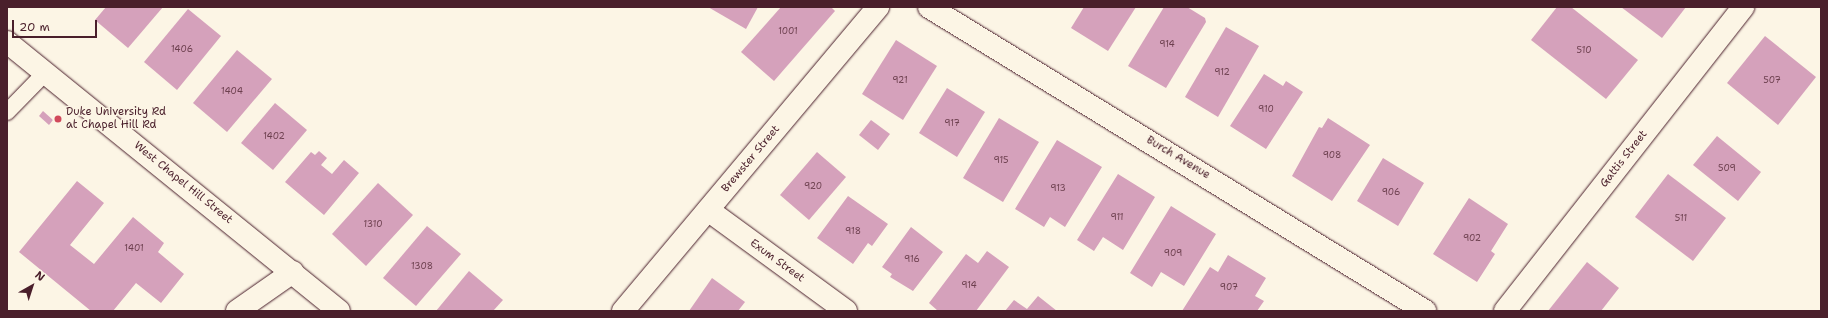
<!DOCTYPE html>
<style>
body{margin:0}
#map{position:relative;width:1828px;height:318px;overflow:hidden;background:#fcf5e5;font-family:"Shantell Sans",sans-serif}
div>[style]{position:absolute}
.building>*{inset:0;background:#d5a1bb}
.roads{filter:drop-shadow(0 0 1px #4a1f2b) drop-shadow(0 0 1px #4a1f2b)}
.service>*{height:16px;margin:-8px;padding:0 8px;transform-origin:8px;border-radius:8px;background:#fcf5e5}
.minor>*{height:22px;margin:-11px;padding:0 11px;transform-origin:11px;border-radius:11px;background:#fcf5e5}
.secondary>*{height:22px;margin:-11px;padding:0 11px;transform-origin:11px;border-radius:11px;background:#fcf5e5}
.dots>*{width:11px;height:11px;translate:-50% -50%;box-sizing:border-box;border:2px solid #fcf5e5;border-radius:50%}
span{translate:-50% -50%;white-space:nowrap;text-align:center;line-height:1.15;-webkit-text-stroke:3px #fcf5e5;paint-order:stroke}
.number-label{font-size:9px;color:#6d404f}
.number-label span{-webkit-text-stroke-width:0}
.poi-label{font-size:11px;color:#4a1f2b}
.left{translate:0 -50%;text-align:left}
.street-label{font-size:11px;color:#4a1f2b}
.frame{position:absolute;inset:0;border:8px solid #4a1f2b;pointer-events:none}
.north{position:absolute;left:12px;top:266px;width:40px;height:40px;-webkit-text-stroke:3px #fcf5e5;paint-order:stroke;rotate:39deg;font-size:11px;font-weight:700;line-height:16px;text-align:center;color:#4a1f2b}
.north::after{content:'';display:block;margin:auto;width:14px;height:18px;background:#4a1f2b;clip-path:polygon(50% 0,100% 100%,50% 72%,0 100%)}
.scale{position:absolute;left:12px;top:20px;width:85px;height:18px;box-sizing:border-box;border:2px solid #4a1f2b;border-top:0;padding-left:5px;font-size:12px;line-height:14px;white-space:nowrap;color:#4a1f2b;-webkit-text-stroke:3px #fcf5e5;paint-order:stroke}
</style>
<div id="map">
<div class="building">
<i style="clip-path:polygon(106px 7px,163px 7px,128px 48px,95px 20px)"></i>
<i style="clip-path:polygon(708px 7px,758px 7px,746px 29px)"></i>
<i style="clip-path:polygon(781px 7px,831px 7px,835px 11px,774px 81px,741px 52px)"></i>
<i style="clip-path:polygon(1084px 7px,1136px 7px,1108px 51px,1071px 28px)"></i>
<i style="clip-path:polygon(1164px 7px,1187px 7px,1205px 18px,1206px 22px,1166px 88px,1128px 66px)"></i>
<i style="clip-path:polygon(1557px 7px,1571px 7px,1638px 60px,1606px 99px,1531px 40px)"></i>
<i style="clip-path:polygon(1621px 7px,1686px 7px,1662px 38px)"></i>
<i style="clip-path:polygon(188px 9px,221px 36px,177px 90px,144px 62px)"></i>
<i style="clip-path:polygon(1226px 27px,1259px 46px,1218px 117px,1185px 97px)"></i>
<i style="clip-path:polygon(1765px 36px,1816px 77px,1778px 125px,1727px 83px)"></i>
<i style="clip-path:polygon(896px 40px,937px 66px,903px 120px,862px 94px)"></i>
<i style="clip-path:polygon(237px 50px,272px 79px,227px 132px,193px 103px)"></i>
<i style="clip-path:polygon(1264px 74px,1283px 86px,1286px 81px,1303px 92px,1266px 149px,1230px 126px)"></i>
<i style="clip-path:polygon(947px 88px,985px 112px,957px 157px,919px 133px)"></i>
<i style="clip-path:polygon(275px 103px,307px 130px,273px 170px,241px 143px)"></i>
<i style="clip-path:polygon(43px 111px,53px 120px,49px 125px,39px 116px)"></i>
<i style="clip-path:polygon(999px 118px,1039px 142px,1003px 202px,963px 178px)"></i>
<i style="clip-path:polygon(1328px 118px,1370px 145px,1332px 201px,1292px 176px,1319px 127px,1322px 128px)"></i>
<i style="clip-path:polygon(871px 120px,890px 134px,878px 150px,859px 135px)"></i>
<i style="clip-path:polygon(1717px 136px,1761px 172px,1738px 201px,1693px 165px)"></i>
<i style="clip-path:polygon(1057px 140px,1102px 167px,1065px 227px,1050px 217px,1044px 227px,1015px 209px)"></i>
<i style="clip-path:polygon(319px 151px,327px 158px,321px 165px,332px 174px,344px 160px,359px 173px,324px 215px,285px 182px,311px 152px,315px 155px)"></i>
<i style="clip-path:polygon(817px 152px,846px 177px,809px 220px,780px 195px)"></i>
<i style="clip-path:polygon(1383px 158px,1424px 183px,1398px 226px,1357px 201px)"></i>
<i style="clip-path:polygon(1118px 174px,1155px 197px,1123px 250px,1103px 237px,1094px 251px,1077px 240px)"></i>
<i style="clip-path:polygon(1668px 174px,1726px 218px,1693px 261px,1635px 217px)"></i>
<i style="clip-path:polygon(77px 181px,104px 203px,70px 245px,94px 264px,133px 217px,164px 243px,158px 252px,184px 274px,161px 303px,136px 283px,113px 311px,91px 311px,19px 252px)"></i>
<i style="clip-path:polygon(378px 183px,413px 215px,366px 266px,332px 234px)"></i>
<i style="clip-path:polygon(848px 196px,888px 224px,872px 246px,868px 243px,853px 264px,817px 238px)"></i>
<i style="clip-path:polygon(1469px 198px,1508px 224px,1491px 251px,1495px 254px,1477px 282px,1433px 254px)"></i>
<i style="clip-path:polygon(1171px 206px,1216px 234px,1184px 286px,1161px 272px,1152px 287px,1130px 273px)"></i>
<i style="clip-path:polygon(427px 226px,461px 254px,416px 306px,383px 278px)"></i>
<i style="clip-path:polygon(911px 227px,943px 252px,913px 291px,890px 277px,892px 274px,882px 267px)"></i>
<i style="clip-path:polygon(987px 251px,1009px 267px,976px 311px,938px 311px,929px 303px,966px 254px,978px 263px)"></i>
<i style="clip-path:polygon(1228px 255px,1266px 278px,1255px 296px,1264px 301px,1257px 311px,1182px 311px,1210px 267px,1218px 272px)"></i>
<i style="clip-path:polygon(1587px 262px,1619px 288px,1601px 311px,1548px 311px)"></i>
<i style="clip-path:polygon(469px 271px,503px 300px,493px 311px,436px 311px)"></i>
<i style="clip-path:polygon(712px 278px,745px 302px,738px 311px,689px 311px)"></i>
<i style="clip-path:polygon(1038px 296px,1057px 311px,1005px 311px,1014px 300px,1027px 309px)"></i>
</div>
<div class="roads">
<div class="service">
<i style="left:7px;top:112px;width:54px;rotate:-45.7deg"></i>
</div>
<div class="minor">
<i style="left:929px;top:7px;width:582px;rotate:31.5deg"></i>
<i style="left:708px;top:210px;width:171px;rotate:36.2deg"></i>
<i style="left:237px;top:311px;width:68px;rotate:-34.9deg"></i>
<i style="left:623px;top:311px;width:397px;rotate:-50deg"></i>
<i style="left:1505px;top:311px;width:386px;rotate:-51.9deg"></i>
</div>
<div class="secondary">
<i style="left:7px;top:42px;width:427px;rotate:39deg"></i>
</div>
</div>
<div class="dots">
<i style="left:58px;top:119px;background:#d1495b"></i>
</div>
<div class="number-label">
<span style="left:788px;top:31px">1001</span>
<span style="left:1167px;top:44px">914</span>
<span style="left:182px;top:49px">1406</span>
<span style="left:1584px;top:50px">510</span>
<span style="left:1222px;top:72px">912</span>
<span style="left:900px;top:80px">921</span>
<span style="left:1772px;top:80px">507</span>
<span style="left:232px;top:91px">1404</span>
<span style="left:1266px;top:109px">910</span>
<span style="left:952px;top:123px">917</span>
<span style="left:274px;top:136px">1402</span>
<span style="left:1332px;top:155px">908</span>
<span style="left:1001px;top:160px">915</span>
<span style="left:1727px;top:168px">509</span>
<span style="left:813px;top:186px">920</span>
<span style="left:1058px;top:188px">913</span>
<span style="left:1391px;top:192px">906</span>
<span style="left:1117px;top:217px">911</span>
<span style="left:1681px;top:218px">511</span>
<span style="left:373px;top:224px">1310</span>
<span style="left:853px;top:231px">918</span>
<span style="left:1472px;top:238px">902</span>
<span style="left:134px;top:248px">1401</span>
<span style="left:1173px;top:253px">909</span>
<span style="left:912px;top:259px">916</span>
<span style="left:422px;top:266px">1308</span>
<span style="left:969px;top:285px">914</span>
<span style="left:1229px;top:287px">907</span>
</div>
<div class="poi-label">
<span class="left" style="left:66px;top:119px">Duke University Rd<br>at Chapel Hill Rd</span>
</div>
<div class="street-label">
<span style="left:1178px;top:158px;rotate:31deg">Burch Avenue</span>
<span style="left:751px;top:159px;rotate:-50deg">Brewster Street</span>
<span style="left:1624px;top:159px;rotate:-52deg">Gattis Street</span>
<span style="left:183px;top:183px;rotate:39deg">West Chapel Hill Street</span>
<span style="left:777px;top:261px;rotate:36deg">Exum Street</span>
</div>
<div class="frame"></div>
<div class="north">N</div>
<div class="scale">20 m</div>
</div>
